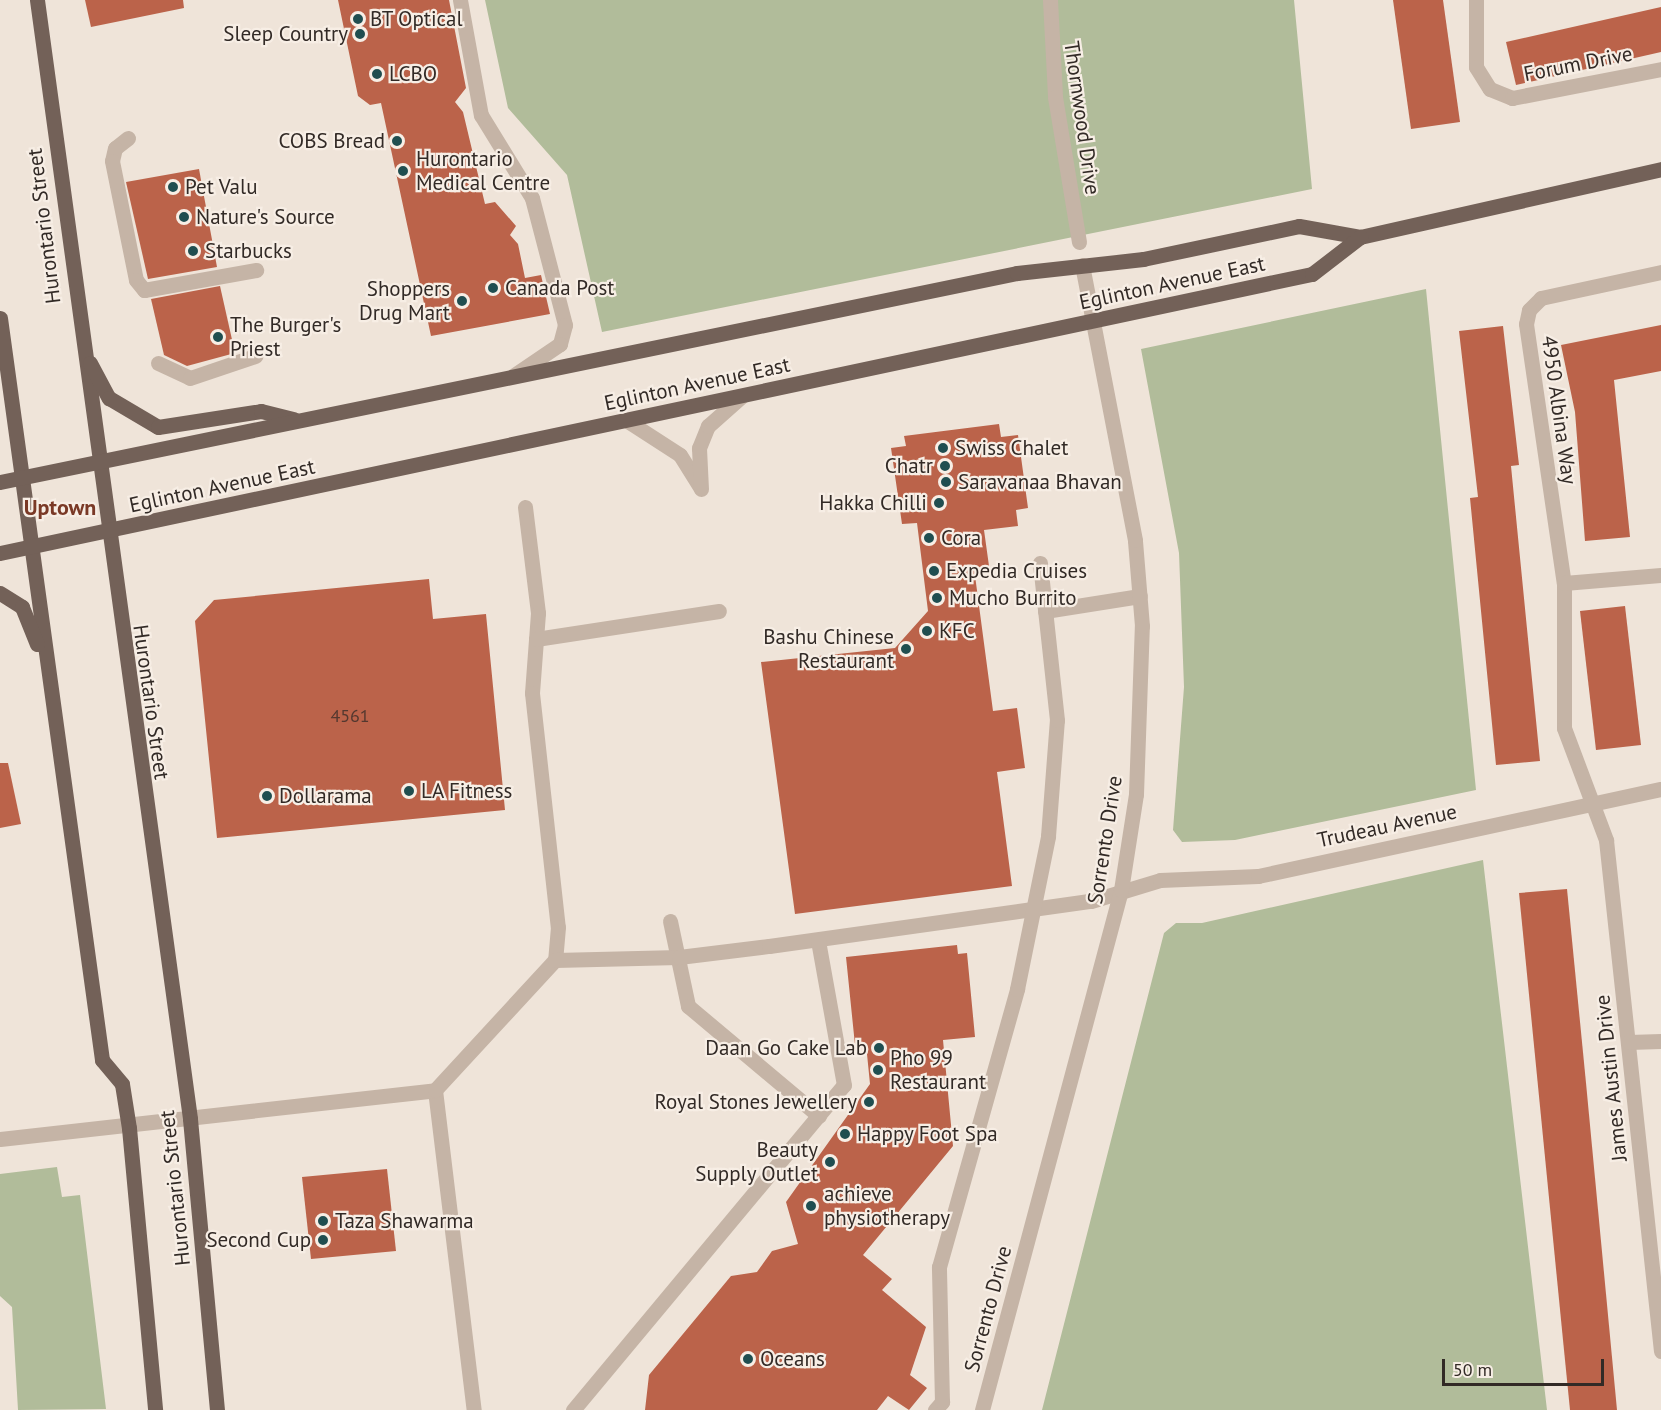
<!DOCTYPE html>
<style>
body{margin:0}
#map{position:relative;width:1661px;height:1410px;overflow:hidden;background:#efe4d9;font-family:"PT Sans",sans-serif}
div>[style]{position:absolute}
.green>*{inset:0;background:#b1bc9a}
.building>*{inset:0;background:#bb634a}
.minor>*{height:15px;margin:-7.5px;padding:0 7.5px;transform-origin:7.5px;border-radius:7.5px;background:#c5b4a6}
.major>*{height:15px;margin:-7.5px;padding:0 7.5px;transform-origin:7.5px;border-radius:7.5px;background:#736158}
.dots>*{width:16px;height:16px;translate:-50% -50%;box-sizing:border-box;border:3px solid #f7eee5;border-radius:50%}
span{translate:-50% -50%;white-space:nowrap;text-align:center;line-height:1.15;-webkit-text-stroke:4.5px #f7eee5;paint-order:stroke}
.number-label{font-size:18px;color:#54382f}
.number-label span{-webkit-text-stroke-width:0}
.poi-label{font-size:21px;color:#322a26}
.left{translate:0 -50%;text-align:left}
.right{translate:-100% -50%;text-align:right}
.street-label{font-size:21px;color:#322a26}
.neighbourhood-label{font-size:22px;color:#7a3926;font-weight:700}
.scale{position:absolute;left:1442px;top:1359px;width:162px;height:27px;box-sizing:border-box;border:3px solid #322a26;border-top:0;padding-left:8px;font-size:18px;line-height:21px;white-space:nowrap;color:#322a26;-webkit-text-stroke:4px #f7eee5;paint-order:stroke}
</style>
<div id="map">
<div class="green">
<i style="clip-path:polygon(485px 0,1294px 0,1312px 189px,602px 332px,567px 175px,508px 108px)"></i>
<i style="clip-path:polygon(1426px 289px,1476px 790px,1235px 840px,1182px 842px,1173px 830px,1184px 687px,1179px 553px,1141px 349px)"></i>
<i style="clip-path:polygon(1483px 860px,1547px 1410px,1042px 1410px,1164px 933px,1176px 923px,1202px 923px)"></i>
<i style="clip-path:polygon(57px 1167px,62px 1197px,80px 1195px,106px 1409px,18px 1410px,12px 1307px,0 1296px,0 1174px)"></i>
</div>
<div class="building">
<i style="clip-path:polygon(85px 0,183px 0,184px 8px,91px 27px)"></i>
<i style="clip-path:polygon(338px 0,449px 0,466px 88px,455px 102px,463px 112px,485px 204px,495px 202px,516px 226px,510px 235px,518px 244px,525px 278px,541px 275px,550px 314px,431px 336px,381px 103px,370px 105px,358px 96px)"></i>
<i style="clip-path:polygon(1393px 0,1443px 0,1460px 122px,1411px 129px)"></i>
<i style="clip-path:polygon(1661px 7px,1661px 52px,1516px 85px,1506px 42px)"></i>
<i style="clip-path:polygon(199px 169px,217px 267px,148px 279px,126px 182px)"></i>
<i style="clip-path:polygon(220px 286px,235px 353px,187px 366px,164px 355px,151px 299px)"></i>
<i style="clip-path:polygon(1661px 325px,1661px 371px,1614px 380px,1630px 537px,1585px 541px,1575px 412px,1561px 345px)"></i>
<i style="clip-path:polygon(1503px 326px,1519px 465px,1511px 466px,1540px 761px,1496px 765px,1470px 498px,1478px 497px,1459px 331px)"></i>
<i style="clip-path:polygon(999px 424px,1001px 437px,1018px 435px,1028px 508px,1016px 510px,1018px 526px,984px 530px,989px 566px,974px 568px,993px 711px,1017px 708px,1025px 768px,997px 772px,1012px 886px,795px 914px,761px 662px,895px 648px,928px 611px,917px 523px,902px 524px,891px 448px,906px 446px,904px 436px)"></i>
<i style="clip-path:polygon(429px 579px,433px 619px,486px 614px,505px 810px,217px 838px,195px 621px,214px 600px)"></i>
<i style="clip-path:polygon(1625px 606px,1641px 745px,1596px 750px,1580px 611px)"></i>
<i style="clip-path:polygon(0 763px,8px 763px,21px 824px,0 828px)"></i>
<i style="clip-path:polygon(1567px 889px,1586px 1083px,1617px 1410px,1570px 1410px,1563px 1340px,1519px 893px)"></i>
<i style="clip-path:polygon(957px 945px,958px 954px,967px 953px,975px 1037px,943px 1040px,953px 1146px,863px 1255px,892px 1279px,882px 1290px,926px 1327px,910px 1375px,927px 1388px,909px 1410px,888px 1396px,877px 1410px,645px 1410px,649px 1375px,731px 1276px,757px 1272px,772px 1251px,798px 1244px,786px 1202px,870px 1084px,866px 1044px,855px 1045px,846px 957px)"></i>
<i style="clip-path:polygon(387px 1169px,396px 1251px,311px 1259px,302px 1177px)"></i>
</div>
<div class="minor">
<i style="left:460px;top:0;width:117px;rotate:79.7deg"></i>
<i style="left:481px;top:115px;width:97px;rotate:58.4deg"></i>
<i style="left:532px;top:198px;width:131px;rotate:75.4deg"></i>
<i style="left:565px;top:325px;width:20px;rotate:105deg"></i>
<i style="left:560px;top:344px;width:57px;rotate:145.8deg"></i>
<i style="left:1050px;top:0;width:97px;rotate:87deg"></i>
<i style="left:1055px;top:97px;width:147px;rotate:80.6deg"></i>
<i style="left:1476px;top:0;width:67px;rotate:90deg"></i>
<i style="left:1476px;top:67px;width:26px;rotate:58deg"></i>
<i style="left:1490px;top:89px;width:24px;rotate:22deg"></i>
<i style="left:1512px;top:98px;width:152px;rotate:-11deg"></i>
<i style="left:128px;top:138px;width:16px;rotate:142deg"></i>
<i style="left:115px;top:148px;width:13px;rotate:103deg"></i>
<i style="left:112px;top:161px;width:121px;rotate:78.6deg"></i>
<i style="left:136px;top:280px;width:13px;rotate:51deg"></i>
<i style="left:144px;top:290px;width:114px;rotate:-10.1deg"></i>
<i style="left:1661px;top:272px;width:123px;rotate:167.8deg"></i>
<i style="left:1541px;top:298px;width:17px;rotate:135deg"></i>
<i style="left:1529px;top:310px;width:14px;rotate:102deg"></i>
<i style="left:1526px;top:324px;width:262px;rotate:81.7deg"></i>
<i style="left:1564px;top:583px;width:145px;rotate:90deg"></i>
<i style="left:1564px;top:728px;width:120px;rotate:69.4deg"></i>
<i style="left:1606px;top:840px;width:514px;rotate:83.86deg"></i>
<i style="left:158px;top:363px;width:35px;rotate:25deg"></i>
<i style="left:190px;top:378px;width:69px;rotate:-18.7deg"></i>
<i style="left:626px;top:420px;width:64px;rotate:32.9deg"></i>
<i style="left:680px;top:455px;width:38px;rotate:58deg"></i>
<i style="left:701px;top:489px;width:41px;rotate:-92.8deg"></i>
<i style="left:699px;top:448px;width:24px;rotate:-68deg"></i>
<i style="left:708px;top:426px;width:45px;rotate:-41.4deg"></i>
<i style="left:525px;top:507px;width:107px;rotate:83deg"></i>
<i style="left:538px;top:613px;width:80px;rotate:94.3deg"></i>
<i style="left:532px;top:693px;width:235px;rotate:83.7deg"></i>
<i style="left:558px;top:927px;width:33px;rotate:95deg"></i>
<i style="left:1564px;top:583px;width:97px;rotate:-4.7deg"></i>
<i style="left:1045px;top:611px;width:96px;rotate:-9deg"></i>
<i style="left:536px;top:639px;width:185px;rotate:-8.7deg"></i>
<i style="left:670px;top:921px;width:87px;rotate:78deg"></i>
<i style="left:688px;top:1006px;width:171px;rotate:40deg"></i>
<i style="left:1629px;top:1042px;width:32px;rotate:-2deg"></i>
<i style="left:435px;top:1090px;width:322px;rotate:83.1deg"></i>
<i style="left:0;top:1139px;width:438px;rotate:-6.4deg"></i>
<i style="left:435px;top:1090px;width:177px;rotate:-47.3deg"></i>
<i style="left:555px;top:960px;width:124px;rotate:-1.4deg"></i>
<i style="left:679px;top:957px;width:91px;rotate:-7deg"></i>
<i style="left:769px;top:946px;width:325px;rotate:-8deg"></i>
<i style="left:1091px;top:901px;width:72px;rotate:-16.9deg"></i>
<i style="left:1160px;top:880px;width:98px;rotate:-2.3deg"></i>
<i style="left:1258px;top:876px;width:412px;rotate:-12.2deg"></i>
<i style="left:573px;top:1410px;width:423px;rotate:-50.2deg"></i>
<i style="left:844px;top:1085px;width:147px;rotate:-100.2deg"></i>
<i style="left:935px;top:1410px;width:11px;rotate:-49deg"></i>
<i style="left:942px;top:1402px;width:135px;rotate:-91.3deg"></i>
<i style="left:939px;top:1267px;width:289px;rotate:-74.3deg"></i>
<i style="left:1017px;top:989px;width:156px;rotate:-78.5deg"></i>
<i style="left:1048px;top:836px;width:116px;rotate:-85.6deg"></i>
<i style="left:1057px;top:720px;width:158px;rotate:-96.2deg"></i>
<i style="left:982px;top:1410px;width:538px;rotate:-75.03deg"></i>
<i style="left:1121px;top:890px;width:97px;rotate:-81.1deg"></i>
<i style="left:1136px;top:794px;width:168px;rotate:-88deg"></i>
<i style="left:1142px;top:626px;width:86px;rotate:-94.7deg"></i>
<i style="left:1135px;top:540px;width:280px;rotate:-100.9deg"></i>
</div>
<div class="major">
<i style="left:37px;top:0;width:1129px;rotate:82.21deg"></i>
<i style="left:190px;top:1119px;width:292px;rotate:84.7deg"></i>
<i style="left:0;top:318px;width:749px;rotate:82.17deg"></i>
<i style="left:102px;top:1060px;width:31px;rotate:50deg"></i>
<i style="left:122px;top:1084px;width:45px;rotate:81deg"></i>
<i style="left:129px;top:1128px;width:283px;rotate:84.7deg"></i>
<i style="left:90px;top:363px;width:40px;rotate:62deg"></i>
<i style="left:109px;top:398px;width:57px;rotate:30.6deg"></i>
<i style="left:158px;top:427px;width:104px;rotate:-8.8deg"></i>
<i style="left:261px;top:411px;width:34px;rotate:14deg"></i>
<i style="left:0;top:482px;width:1038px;rotate:-11.61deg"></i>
<i style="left:1017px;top:273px;width:127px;rotate:-6.3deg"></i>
<i style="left:1143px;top:259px;width:159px;rotate:-11.9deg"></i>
<i style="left:1299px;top:226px;width:62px;rotate:10.2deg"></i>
<i style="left:1360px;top:237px;width:309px;rotate:-12.7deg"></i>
<i style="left:0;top:553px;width:1341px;rotate:-12.01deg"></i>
<i style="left:1312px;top:274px;width:61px;rotate:-37.6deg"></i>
<i style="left:0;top:593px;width:26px;rotate:32deg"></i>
<i style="left:22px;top:607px;width:40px;rotate:68deg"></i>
</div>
<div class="dots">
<i style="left:358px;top:19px;background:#204e50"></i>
<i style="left:360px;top:34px;background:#204e50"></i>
<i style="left:377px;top:74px;background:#204e50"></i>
<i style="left:397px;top:141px;background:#204e50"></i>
<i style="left:403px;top:171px;background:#204e50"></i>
<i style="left:173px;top:187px;background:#204e50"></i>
<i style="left:184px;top:217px;background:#204e50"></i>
<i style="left:193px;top:251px;background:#204e50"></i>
<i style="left:493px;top:288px;background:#204e50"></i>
<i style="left:462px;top:301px;background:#204e50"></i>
<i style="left:218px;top:337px;background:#204e50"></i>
<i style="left:943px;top:448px;background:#204e50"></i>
<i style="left:945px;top:466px;background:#204e50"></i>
<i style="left:946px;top:482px;background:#204e50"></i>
<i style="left:939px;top:503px;background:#204e50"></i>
<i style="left:929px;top:538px;background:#204e50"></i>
<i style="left:934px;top:571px;background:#204e50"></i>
<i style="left:937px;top:598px;background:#204e50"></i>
<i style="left:927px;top:631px;background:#204e50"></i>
<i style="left:906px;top:649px;background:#204e50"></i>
<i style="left:409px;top:791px;background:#204e50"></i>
<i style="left:267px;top:796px;background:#204e50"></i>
<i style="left:879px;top:1048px;background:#204e50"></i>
<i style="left:878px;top:1070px;background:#204e50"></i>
<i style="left:869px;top:1102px;background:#204e50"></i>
<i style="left:845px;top:1134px;background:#204e50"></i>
<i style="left:830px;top:1162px;background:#204e50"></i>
<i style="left:811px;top:1206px;background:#204e50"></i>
<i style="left:323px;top:1221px;background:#204e50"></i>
<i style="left:323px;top:1240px;background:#204e50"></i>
<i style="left:748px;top:1359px;background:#204e50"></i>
</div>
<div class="number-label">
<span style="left:350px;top:716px">4561</span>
</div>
<div class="poi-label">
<span class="left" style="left:370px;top:19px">BT Optical</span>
<span class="right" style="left:348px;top:34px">Sleep Country</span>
<span class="left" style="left:389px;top:74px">LCBO</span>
<span class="right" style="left:385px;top:141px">COBS Bread</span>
<span class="left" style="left:416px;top:171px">Hurontario<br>Medical Centre</span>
<span class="left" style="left:185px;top:187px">Pet Valu</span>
<span class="left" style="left:196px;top:217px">Nature's Source</span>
<span class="left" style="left:205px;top:251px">Starbucks</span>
<span class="left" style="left:505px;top:288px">Canada Post</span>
<span class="right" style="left:450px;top:301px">Shoppers<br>Drug Mart</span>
<span class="left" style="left:230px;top:337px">The Burger's<br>Priest</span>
<span class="left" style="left:955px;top:448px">Swiss Chalet</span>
<span class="right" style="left:933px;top:466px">Chatr</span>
<span class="left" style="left:958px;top:482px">Saravanaa Bhavan</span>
<span class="right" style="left:927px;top:503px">Hakka Chilli</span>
<span class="left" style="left:941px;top:538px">Cora</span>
<span class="left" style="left:946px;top:571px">Expedia Cruises</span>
<span class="left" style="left:949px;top:598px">Mucho Burrito</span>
<span class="left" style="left:939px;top:631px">KFC</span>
<span class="right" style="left:894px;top:649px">Bashu Chinese<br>Restaurant</span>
<span class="left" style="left:421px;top:791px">LA Fitness</span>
<span class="left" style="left:279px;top:796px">Dollarama</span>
<span class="right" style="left:867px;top:1048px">Daan Go Cake Lab</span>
<span class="left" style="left:890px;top:1070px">Pho 99<br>Restaurant</span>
<span class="right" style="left:857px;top:1102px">Royal Stones Jewellery</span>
<span class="left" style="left:857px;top:1134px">Happy Foot Spa</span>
<span class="right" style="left:818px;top:1162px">Beauty<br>Supply Outlet</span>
<span class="left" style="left:824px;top:1206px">achieve<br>physiotherapy</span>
<span class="left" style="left:335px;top:1221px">Taza Shawarma</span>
<span class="right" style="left:311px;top:1240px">Second Cup</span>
<span class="left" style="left:760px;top:1359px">Oceans</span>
</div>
<div class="street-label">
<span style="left:1578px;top:64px;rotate:-11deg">Forum Drive</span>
<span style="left:1082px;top:118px;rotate:82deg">Thornwood Drive</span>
<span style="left:44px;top:226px;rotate:-97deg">Hurontario Street</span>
<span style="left:1172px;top:283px;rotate:-12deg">Eglinton Avenue East</span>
<span style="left:697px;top:384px;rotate:-12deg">Eglinton Avenue East</span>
<span style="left:1559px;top:410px;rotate:82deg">4950 Albina Way</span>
<span style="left:222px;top:486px;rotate:-12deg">Eglinton Avenue East</span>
<span style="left:151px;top:702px;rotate:82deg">Hurontario Street</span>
<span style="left:1387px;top:826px;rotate:-12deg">Trudeau Avenue</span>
<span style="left:1105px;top:840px;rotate:-81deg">Sorrento Drive</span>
<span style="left:1611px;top:1078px;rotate:-96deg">James Austin Drive</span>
<span style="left:175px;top:1188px;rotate:-96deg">Hurontario Street</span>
<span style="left:988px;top:1309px;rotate:-75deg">Sorrento Drive</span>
</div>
<div class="neighbourhood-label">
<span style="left:60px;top:508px">Uptown</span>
</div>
<div class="scale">50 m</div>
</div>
